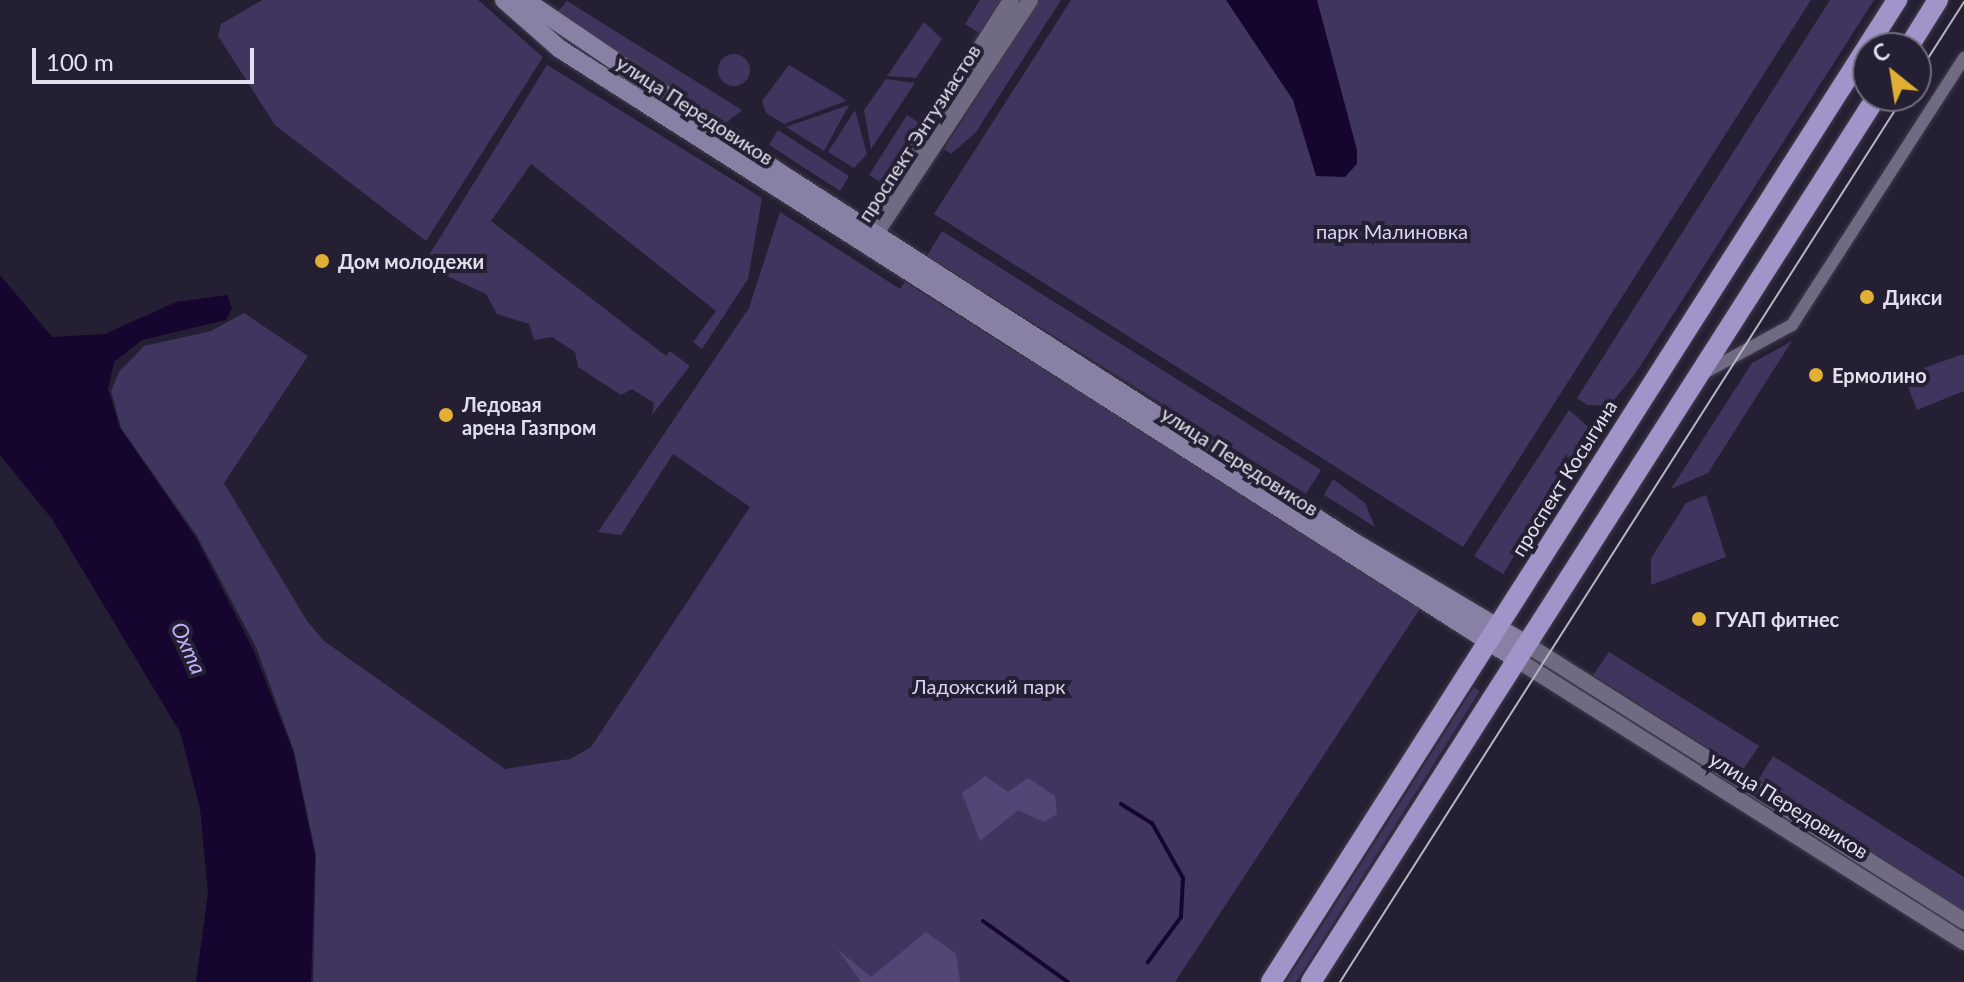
<!DOCTYPE html>
<meta charset="utf-8">
<style>
body{margin:0}
#map{position:relative;width:1964px;height:982px;overflow:hidden;background:#241f32;font-family:Lato,sans-serif}
div>[style]{position:absolute}
.green>*{inset:0;background:#40355f}
.round{border-radius:50%}
.forest>*{inset:0;background:#534677}
.water>*{inset:0;background:#15052f}
.stream>*{height:4px;margin:-2px;padding:0 2px;transform-origin:2px;border-radius:2px;background:#15052f}
.roads{filter:drop-shadow(0 0 2px #403c4c) drop-shadow(0 0 2px #403c4c)}
.minor>*{height:12px;margin:-6px;padding:0 6px;transform-origin:6px;border-radius:6px;background:#706b82}
.tertiary>*{height:16px;margin:-8px;padding:0 8px;transform-origin:8px;border-radius:8px;background:#706b82}
.secondary>*{height:18px;margin:-9px;padding:0 9px;transform-origin:9px;border-radius:9px;background:#8980a6}
.primary>*{height:20px;margin:-10px;padding:0 10px;transform-origin:10px;border-radius:10px;background:#a194c9}
.tram>*{height:2px;margin:-1px;padding:0 1px;transform-origin:1px;border-radius:1px;background:#b8b5c3}
.dots>*{width:22px;height:22px;translate:-50% -50%;box-sizing:border-box;border:4px solid #241f32;border-radius:50%}
span{translate:-50% -50%;white-space:nowrap;text-align:center;line-height:1.15;-webkit-text-stroke:8px #241f32;paint-order:stroke}
.street-label{font-size:20px;color:#e3e0ed}
.park-label{font-size:20px;color:#dad3f3}
.poi-label{font-size:20px;color:#e3e0ed;font-weight:700}
.left{translate:0 -50%;text-align:left}
.water-label{font-size:22px;color:#c3b0fd;font-style:italic}
.north{position:absolute;left:1852px;top:32px;width:80px;height:80px;box-sizing:border-box;background:#241f32;border:2px solid #706c7d;border-radius:50%;rotate:330deg;font-size:22px;font-weight:700;line-height:32px;text-align:center;color:#e3e0ed}
.north::after{content:'';display:block;margin:auto;width:28px;height:36px;background:#e1af34;clip-path:polygon(50% 0,100% 100%,50% 72%,0 100%)}
.scale{position:absolute;left:32px;top:48px;width:222px;height:36px;box-sizing:border-box;border:4px solid #e3e0ed;border-top:0;padding-left:10px;font-size:24px;line-height:28px;white-space:nowrap;color:#e3e0ed;-webkit-text-stroke:6px #241f32;paint-order:stroke}
</style>
<div id="map">
<div class="green">
<i style="clip-path:polygon(262px 0,478px 0,543px 57px,426px 241px,275px 125px,218px 36px,221px 24px)"></i>
<i style="clip-path:polygon(980px 0,1001px 0,979px 33px,965px 24px)"></i>
<i style="clip-path:polygon(1039px 0,1061px 0,976px 132px,951px 154px,944px 149px)"></i>
<i style="clip-path:polygon(1071px 0,1811px 0,1463px 547px,934px 214px)"></i>
<i style="clip-path:polygon(1830px 0,1874px 0,1635px 374px,1609px 406px,1587px 405px,1577px 398px)"></i>
<i style="clip-path:polygon(567px 1px,742px 110px,722px 126px,554px 16px)"></i>
<i style="clip-path:polygon(924px 22px,942px 39px,916px 78px,887px 76px)"></i>
<i class="round" style="left:718px;top:54px;width:32px;height:32px"></i>
<i style="clip-path:polygon(547px 65px,762px 198px,748px 279px,702px 349px,693px 342px,716px 311px,531px 164px,491px 221px,666px 356px,670px 351px,690px 366px,652px 415px,654px 403px,632px 389px,621px 395px,578px 367px,575px 352px,552px 337px,534px 340px,529px 324px,497px 314px,486px 294px,423px 265px)"></i>
<i style="clip-path:polygon(789px 65px,840px 96px,846px 101px,784px 124px,766px 113px,762px 101px)"></i>
<i style="clip-path:polygon(886px 79px,915px 83px,871px 149px,864px 110px)"></i>
<i style="clip-path:polygon(849px 105px,824px 151px,786px 127px)"></i>
<i style="clip-path:polygon(855px 110px,867px 154px,854px 168px,828px 152px)"></i>
<i style="clip-path:polygon(907px 115px,921px 124px,883px 184px,869px 175px)"></i>
<i style="clip-path:polygon(778px 130px,849px 176px,840px 191px,769px 145px)"></i>
<i style="clip-path:polygon(780px 212px,900px 289px,905px 282px,1421px 607px,1175px 982px,313px 982px,316px 855px,294px 751px,256px 647px,197px 536px,121px 428px,111px 391px,119px 372px,144px 346px,211px 331px,244px 313px,308px 356px,224px 483px,307px 621px,324px 641px,505px 769px,570px 759px,591px 747px,750px 507px,673px 454px,621px 535px,598px 532px,749px 308px)"></i>
<i style="clip-path:polygon(942px 231px,1321px 470px,1306px 494px,927px 256px)"></i>
<i style="clip-path:polygon(1792px 341px,1708px 473px,1671px 489px,1752px 363px)"></i>
<i style="clip-path:polygon(1964px 354px,1964px 391px,1917px 410px,1903px 375px)"></i>
<i style="clip-path:polygon(1569px 410px,1592px 430px,1503px 574px,1474px 556px)"></i>
<i style="clip-path:polygon(1333px 479px,1365px 503px,1375px 527px,1324px 495px)"></i>
<i style="clip-path:polygon(1706px 495px,1726px 557px,1651px 585px,1651px 558px,1686px 503px)"></i>
<i style="clip-path:polygon(1609px 652px,1759px 746px,1743px 770px,1593px 675px)"></i>
<i style="clip-path:polygon(1474px 687px,1480px 691px,1296px 982px,1286px 982px)"></i>
<i style="clip-path:polygon(1773px 756px,1964px 877px,1964px 911px,1758px 780px)"></i>
</div>
<div class="forest">
<i style="clip-path:polygon(985px 776px,1008px 792px,1028px 778px,1055px 796px,1057px 814px,1044px 822px,1018px 810px,980px 841px,962px 793px)"></i>
<i style="clip-path:polygon(926px 932px,956px 954px,960px 982px,861px 982px,837px 949px,871px 977px)"></i>
</div>
<div class="water">
<i style="clip-path:polygon(1226px 0,1317px 0,1357px 150px,1357px 164px,1345px 177px,1316px 176px,1293px 100px)"></i>
<i style="clip-path:polygon(0 275px,52px 337px,105px 334px,176px 302px,227px 295px,232px 308px,226px 320px,142px 340px,114px 362px,108px 389px,120px 428px,196px 538px,253px 649px,293px 751px,315px 856px,311px 982px,196px 982px,208px 893px,200px 808px,180px 732px,52px 519px,0 455px)"></i>
</div>
<div class="stream">
<i style="left:1121px;top:804px;width:36px;rotate:32deg"></i>
<i style="left:1152px;top:823px;width:63px;rotate:60.6deg"></i>
<i style="left:1183px;top:878px;width:39px;rotate:93deg"></i>
<i style="left:1181px;top:917px;width:56px;rotate:126.3deg"></i>
<i style="left:983px;top:921px;width:105px;rotate:35.7deg"></i>
</div>
<div class="roads">
<div class="minor">
<i style="left:1702px;top:374px;width:102px;rotate:-28.6deg"></i>
<i style="left:1792px;top:325px;width:318px;rotate:-57.2deg"></i>
</div>
<div class="tertiary">
<i style="left:866px;top:240px;width:13px;rotate:-90deg"></i>
<i style="left:866px;top:227px;width:269px;rotate:-57.4deg"></i>
<i style="left:870px;top:242px;width:290px;rotate:-56.5deg"></i>
<i style="left:1526px;top:644px;width:518px;rotate:32.31deg"></i>
<i style="left:1516px;top:659px;width:530px;rotate:32.28deg"></i>
</div>
<div class="secondary">
<i style="left:504px;top:0;width:74px;rotate:41.2deg"></i>
<i style="left:560px;top:49px;width:1134px;rotate:32.54deg"></i>
<i style="left:525px;top:0;width:318px;rotate:34.1deg"></i>
<i style="left:788px;top:178px;width:673px;rotate:32.75deg"></i>
<i style="left:1354px;top:542px;width:200px;rotate:30.7deg"></i>
</div>
<div class="primary">
<i style="left:1908px;top:48px;width:57px;rotate:-58deg"></i>
<i style="left:1271px;top:982px;width:1165px;rotate:-57.48deg"></i>
<i style="left:1311px;top:982px;width:1051px;rotate:-57.43deg"></i>
</div>
</div>
<div class="tram">
<i style="left:1916px;top:77px;width:89px;rotate:-57.4deg"></i>
<i style="left:1340px;top:982px;width:1050px;rotate:-57.52deg"></i>
</div>
<div class="dots">
<i style="left:322px;top:261px;background:#e1af34"></i>
<i style="left:1867px;top:297px;background:#e1af34"></i>
<i style="left:1816px;top:375px;background:#e1af34"></i>
<i style="left:446px;top:415px;background:#e1af34"></i>
<i style="left:1699px;top:619px;background:#e1af34"></i>
</div>
<div class="street-label">
<span style="left:695px;top:110px;rotate:33deg">улица Передовиков</span>
<span style="left:919px;top:133px;rotate:-57deg">проспект Энтузиастов</span>
<span style="left:1240px;top:461px;rotate:33deg">улица Передовиков</span>
<span style="left:1564px;top:478px;rotate:-58deg">проспект Косыгина</span>
<span style="left:1789px;top:805px;rotate:32deg">улица Передовиков</span>
</div>
<div class="park-label">
<span style="left:1392px;top:231px">парк Малиновка</span>
<span style="left:989px;top:686px">Ладожский парк</span>
</div>
<div class="poi-label">
<span class="left" style="left:338px;top:261px">Дом молодежи</span>
<span class="left" style="left:1883px;top:297px">Дикси</span>
<span class="left" style="left:1832px;top:375px">Ермолино</span>
<span class="left" style="left:462px;top:416px">Ледовая<br>арена Газпром</span>
<span class="left" style="left:1715px;top:619px">ГУАП фитнес</span>
</div>
<div class="water-label">
<span style="left:189px;top:648px;rotate:66deg">Охта</span>
</div>
<div class="north">С</div>
<div class="scale">100 m</div>
</div>
